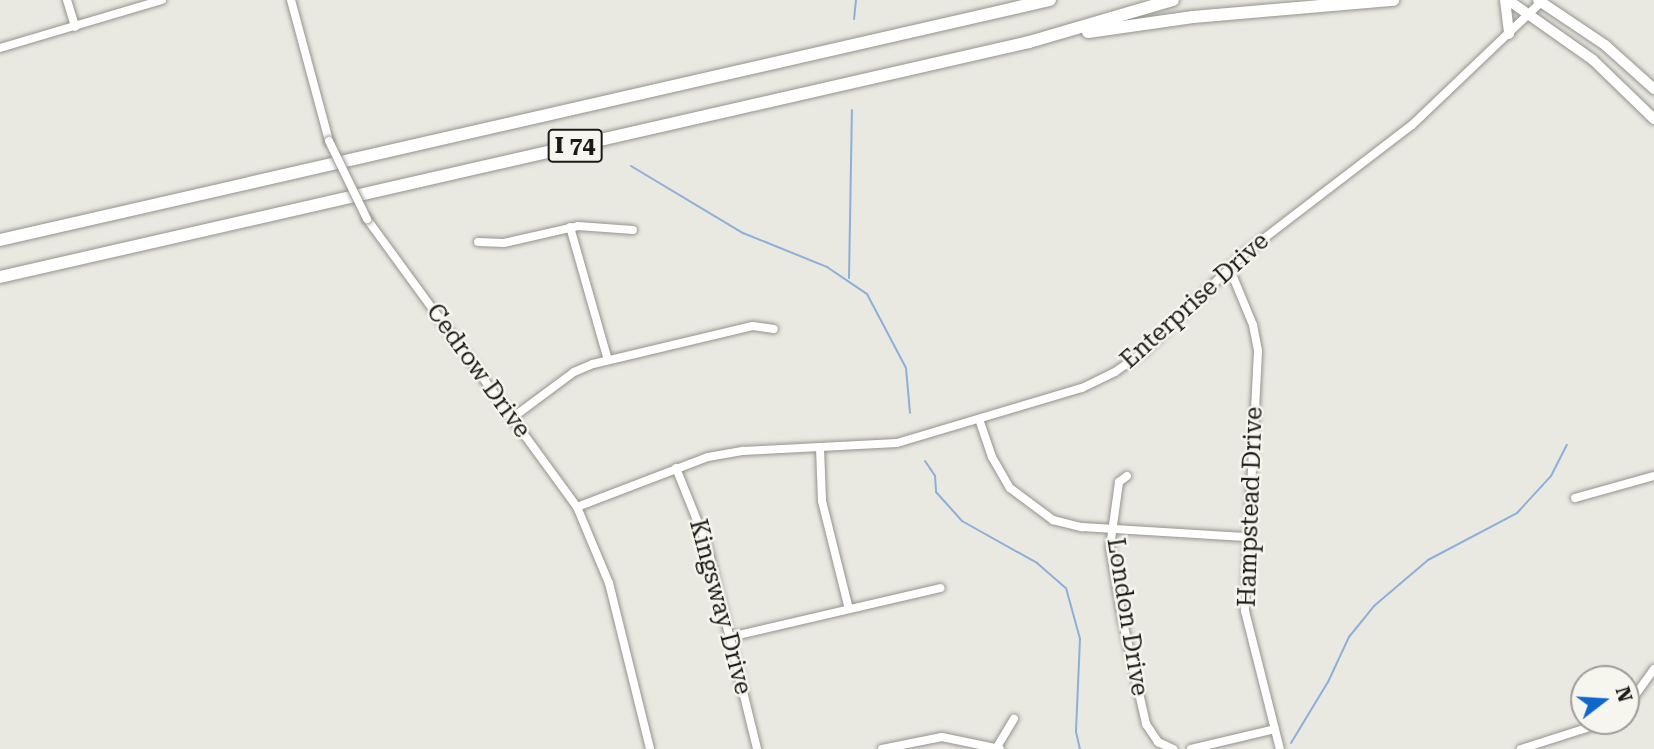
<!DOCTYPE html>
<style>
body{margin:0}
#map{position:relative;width:1654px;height:749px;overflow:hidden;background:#e9e8e1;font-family:"Roboto Serif",serif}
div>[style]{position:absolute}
.stream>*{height:2px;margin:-1px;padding:0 1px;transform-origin:1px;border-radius:1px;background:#8cb0da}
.roads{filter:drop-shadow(0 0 2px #95938d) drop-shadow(0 0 2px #95938d)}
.minor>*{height:8px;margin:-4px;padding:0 4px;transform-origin:4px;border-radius:4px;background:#fff}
.major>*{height:10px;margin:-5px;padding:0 5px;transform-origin:5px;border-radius:5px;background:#fff}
.highway>*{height:12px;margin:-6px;padding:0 6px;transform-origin:6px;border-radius:6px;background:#fff}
.bridges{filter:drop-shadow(0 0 2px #95938d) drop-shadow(0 0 2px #95938d)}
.minor-bridge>*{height:8px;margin:-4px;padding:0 4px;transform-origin:4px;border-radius:4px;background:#fff}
span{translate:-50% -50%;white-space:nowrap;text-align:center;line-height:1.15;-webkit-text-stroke:5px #f6f5ee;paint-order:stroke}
.shield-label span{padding:2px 5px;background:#f6f5ee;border:2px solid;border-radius:5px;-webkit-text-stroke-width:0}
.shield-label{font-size:23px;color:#1a1a17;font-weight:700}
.street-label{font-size:24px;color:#1a1a17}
.north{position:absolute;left:1570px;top:665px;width:70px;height:70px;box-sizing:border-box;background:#f6f5ee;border:2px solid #9e9d98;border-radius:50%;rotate:73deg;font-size:19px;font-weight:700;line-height:28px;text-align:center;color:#1a1a17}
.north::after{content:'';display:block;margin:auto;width:24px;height:32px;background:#0e66cf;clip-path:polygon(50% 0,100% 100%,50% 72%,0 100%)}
</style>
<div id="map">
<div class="stream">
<i style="left:854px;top:19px;width:19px;rotate:-84deg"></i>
<i style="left:631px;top:166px;width:131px;rotate:30.9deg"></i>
<i style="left:743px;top:233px;width:91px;rotate:22deg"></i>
<i style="left:827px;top:267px;width:48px;rotate:34deg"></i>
<i style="left:867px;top:294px;width:84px;rotate:62.2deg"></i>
<i style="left:906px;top:368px;width:45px;rotate:84.9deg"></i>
<i style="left:849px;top:278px;width:168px;rotate:-89deg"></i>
<i style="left:925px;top:461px;width:18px;rotate:56deg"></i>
<i style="left:935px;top:476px;width:16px;rotate:86deg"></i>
<i style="left:936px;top:492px;width:39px;rotate:48deg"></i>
<i style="left:962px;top:521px;width:86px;rotate:29.2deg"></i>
<i style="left:1037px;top:563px;width:38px;rotate:41deg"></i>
<i style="left:1066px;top:588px;width:53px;rotate:74.6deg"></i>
<i style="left:1080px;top:639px;width:93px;rotate:92.5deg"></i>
<i style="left:1076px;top:732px;width:17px;rotate:77deg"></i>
<i style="left:1291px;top:743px;width:71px;rotate:-58.8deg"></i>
<i style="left:1328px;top:682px;width:50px;rotate:-65deg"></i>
<i style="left:1349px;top:637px;width:40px;rotate:-51deg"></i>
<i style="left:1374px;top:606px;width:71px;rotate:-40.4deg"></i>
<i style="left:1428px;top:560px;width:101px;rotate:-27.8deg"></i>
<i style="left:1517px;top:513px;width:50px;rotate:-47.4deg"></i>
<i style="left:1551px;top:476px;width:35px;rotate:-63deg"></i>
</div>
<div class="roads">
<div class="minor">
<i style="left:67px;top:0;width:28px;rotate:73deg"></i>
<i style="left:291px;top:0;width:146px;rotate:74.9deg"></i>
<i style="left:0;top:48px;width:169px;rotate:-16.5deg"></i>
<i style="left:367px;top:219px;width:356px;rotate:53.9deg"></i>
<i style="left:577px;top:507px;width:82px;rotate:67.2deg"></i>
<i style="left:609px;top:583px;width:171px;rotate:76.1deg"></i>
<i style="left:570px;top:227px;width:138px;rotate:74.1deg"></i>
<i style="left:478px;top:242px;width:26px;rotate:2deg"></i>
<i style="left:504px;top:243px;width:76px;rotate:-12.9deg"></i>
<i style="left:578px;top:226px;width:55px;rotate:4.2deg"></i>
<i style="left:1229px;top:267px;width:63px;rotate:67.5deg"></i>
<i style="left:1253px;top:325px;width:26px;rotate:79deg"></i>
<i style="left:1258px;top:351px;width:260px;rotate:92.9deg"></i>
<i style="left:1245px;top:611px;width:142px;rotate:75.8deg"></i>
<i style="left:512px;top:418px;width:77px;rotate:-36.6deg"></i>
<i style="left:574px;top:372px;width:21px;rotate:-23deg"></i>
<i style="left:593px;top:364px;width:164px;rotate:-13.4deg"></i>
<i style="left:753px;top:326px;width:21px;rotate:8deg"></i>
<i style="left:979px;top:419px;width:40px;rotate:71.1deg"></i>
<i style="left:992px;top:457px;width:36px;rotate:60deg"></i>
<i style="left:1010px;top:488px;width:54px;rotate:36.7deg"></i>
<i style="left:1053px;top:520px;width:30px;rotate:14deg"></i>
<i style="left:1082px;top:527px;width:163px;rotate:3.5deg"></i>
<i style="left:820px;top:448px;width:53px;rotate:87.8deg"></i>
<i style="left:822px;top:501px;width:111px;rotate:76deg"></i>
<i style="left:676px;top:468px;width:83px;rotate:68.1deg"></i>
<i style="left:707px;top:545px;width:210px;rotate:76.2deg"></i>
<i style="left:1127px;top:476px;width:10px;rotate:143deg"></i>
<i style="left:1119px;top:482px;width:66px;rotate:97.9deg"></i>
<i style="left:1110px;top:547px;width:72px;rotate:80.4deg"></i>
<i style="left:1122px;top:618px;width:109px;rotate:77.2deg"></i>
<i style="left:1146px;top:724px;width:22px;rotate:56deg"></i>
<i style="left:1158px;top:742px;width:17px;rotate:25deg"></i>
<i style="left:1575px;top:498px;width:82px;rotate:-15.6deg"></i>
<i style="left:577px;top:507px;width:140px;rotate:-20.9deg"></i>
<i style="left:708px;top:457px;width:36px;rotate:-10deg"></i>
<i style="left:743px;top:451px;width:154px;rotate:-3deg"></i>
<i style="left:897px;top:443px;width:193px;rotate:-16.6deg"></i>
<i style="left:1082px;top:388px;width:37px;rotate:-26deg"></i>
<i style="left:1115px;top:372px;width:38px;rotate:-35deg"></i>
<i style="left:1146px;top:350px;width:139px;rotate:-44.4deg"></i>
<i style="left:1245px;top:253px;width:210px;rotate:-37.5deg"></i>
<i style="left:1412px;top:125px;width:178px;rotate:-43.6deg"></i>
<i style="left:730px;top:637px;width:216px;rotate:-13.1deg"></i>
<i style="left:1626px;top:708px;width:48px;rotate:-54.3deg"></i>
<i style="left:997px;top:747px;width:33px;rotate:-59deg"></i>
<i style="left:882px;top:749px;width:61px;rotate:-11.3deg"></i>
<i style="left:942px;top:737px;width:59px;rotate:11.7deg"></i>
<i style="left:1191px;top:749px;width:86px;rotate:-13.4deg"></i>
<i style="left:1521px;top:749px;width:92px;rotate:-17.7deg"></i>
</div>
<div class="major">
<i style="left:1505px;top:0;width:34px;rotate:83deg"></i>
<i style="left:1508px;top:0;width:104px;rotate:35.2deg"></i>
<i style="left:1593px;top:60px;width:85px;rotate:44deg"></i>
<i style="left:1538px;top:0;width:81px;rotate:33.9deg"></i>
<i style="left:1605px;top:45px;width:66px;rotate:41.9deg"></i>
</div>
<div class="highway">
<i style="left:1088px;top:32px;width:106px;rotate:-8.1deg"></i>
<i style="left:1193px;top:17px;width:201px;rotate:-4.9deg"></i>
<i style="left:0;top:240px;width:1077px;rotate:-12.88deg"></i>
<i style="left:0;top:277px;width:1055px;rotate:-12.86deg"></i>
<i style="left:1029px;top:42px;width:150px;rotate:-16.3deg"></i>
</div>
</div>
<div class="bridges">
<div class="minor-bridge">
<i style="left:329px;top:141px;width:87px;rotate:64deg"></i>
</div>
</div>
<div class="shield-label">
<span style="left:575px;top:146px">I 74</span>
</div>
<div class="street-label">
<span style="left:1195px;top:301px;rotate:-42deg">Enterprise Drive</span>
<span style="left:478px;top:371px;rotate:54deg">Cedrow Drive</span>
<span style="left:1251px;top:507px;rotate:-88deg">Hampstead Drive</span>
<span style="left:720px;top:607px;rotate:75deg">Kingsway Drive</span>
<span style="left:1127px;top:617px;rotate:81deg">London Drive</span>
</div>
<div class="north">N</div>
</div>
